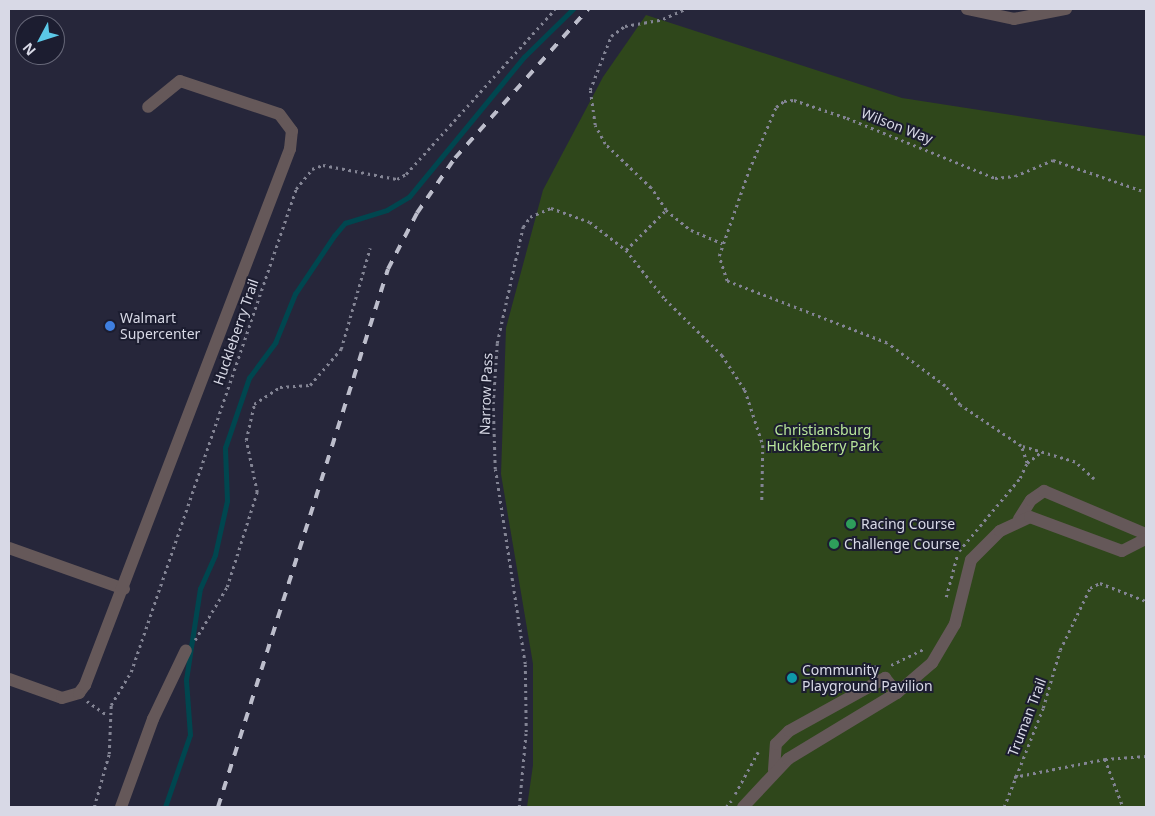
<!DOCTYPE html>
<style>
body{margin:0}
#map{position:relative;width:1155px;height:816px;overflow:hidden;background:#26263a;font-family:"Noto Sans",sans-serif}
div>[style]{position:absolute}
.green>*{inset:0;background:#2f471b}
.stream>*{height:4.5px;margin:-2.25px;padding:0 2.25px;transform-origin:2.25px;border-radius:2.25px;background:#00464f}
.path>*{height:2.5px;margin-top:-1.25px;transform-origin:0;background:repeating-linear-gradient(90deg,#838494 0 2.5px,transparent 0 6.5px)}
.minor>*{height:12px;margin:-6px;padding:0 6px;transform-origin:6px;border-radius:6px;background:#655859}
.rail>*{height:4px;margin-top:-2px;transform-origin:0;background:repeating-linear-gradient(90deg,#bcbdcb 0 9px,transparent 0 18px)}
.dots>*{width:14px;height:14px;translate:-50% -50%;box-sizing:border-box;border:2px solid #1c1d30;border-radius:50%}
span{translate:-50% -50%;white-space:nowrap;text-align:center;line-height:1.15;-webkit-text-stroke:4px #1c1d30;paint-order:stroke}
.street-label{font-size:14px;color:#d8d9e6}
.poi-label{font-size:14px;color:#d8d9e6}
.left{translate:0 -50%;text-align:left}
.park-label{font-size:14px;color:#b8e59a}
.frame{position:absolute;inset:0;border:10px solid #d8d9e6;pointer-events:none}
.north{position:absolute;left:15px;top:15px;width:50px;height:50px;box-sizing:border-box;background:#1c1d30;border:1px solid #676879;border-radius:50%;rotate:230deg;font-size:14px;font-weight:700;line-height:20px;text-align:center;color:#d8d9e6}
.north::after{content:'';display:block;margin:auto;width:18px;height:22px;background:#5bc8e7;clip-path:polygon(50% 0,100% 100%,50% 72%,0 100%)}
</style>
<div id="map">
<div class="green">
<i style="clip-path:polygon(646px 15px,902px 98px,1146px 136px,1146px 807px,527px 807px,533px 765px,533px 664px,501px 474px,506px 328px,543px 190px,603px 77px)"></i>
</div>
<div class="stream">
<i style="left:165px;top:807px;width:76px;rotate:-70.9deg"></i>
<i style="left:190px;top:735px;width:55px;rotate:-94.2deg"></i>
<i style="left:186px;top:680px;width:92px;rotate:-81.3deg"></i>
<i style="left:200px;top:589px;width:37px;rotate:-66deg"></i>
<i style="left:215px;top:555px;width:55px;rotate:-77.5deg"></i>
<i style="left:227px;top:501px;width:53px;rotate:-92.2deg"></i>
<i style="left:225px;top:448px;width:74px;rotate:-71.1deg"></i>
<i style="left:249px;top:378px;width:44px;rotate:-53.4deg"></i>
<i style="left:275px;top:343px;width:53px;rotate:-67.8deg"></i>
<i style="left:295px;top:294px;width:70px;rotate:-56.1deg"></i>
<i style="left:334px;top:236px;width:17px;rotate:-50deg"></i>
<i style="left:345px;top:223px;width:44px;rotate:-17.2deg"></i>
<i style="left:387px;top:210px;width:26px;rotate:-31deg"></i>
<i style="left:409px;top:197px;width:181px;rotate:-50.6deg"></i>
<i style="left:524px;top:57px;width:69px;rotate:-44.4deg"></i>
</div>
<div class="path">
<i style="left:666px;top:210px;width:27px;rotate:-124deg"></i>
<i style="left:651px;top:188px;width:64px;rotate:-136.3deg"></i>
<i style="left:605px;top:144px;width:21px;rotate:-118deg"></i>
<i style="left:595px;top:125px;width:35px;rotate:-98deg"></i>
<i style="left:590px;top:90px;width:58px;rotate:-68.7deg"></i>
<i style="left:611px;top:36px;width:17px;rotate:-36deg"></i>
<i style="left:625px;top:26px;width:39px;rotate:-10deg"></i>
<i style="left:663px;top:19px;width:24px;rotate:-24deg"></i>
<i style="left:626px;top:250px;width:63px;rotate:51.5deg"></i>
<i style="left:665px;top:299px;width:80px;rotate:44.5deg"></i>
<i style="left:722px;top:355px;width:42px;rotate:56.7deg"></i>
<i style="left:745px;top:390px;width:58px;rotate:71.9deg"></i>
<i style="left:763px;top:445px;width:58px;rotate:91deg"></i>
<i style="left:1027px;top:463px;width:16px;rotate:-38deg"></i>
<i style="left:1094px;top:479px;width:25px;rotate:-138deg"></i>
<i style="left:1075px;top:462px;width:56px;rotate:-163.5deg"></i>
<i style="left:1021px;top:446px;width:73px;rotate:-146.1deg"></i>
<i style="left:960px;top:405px;width:24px;rotate:-128deg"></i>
<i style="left:945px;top:386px;width:72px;rotate:-143.4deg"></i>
<i style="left:887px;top:343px;width:172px;rotate:-158.8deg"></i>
<i style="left:727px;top:281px;width:26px;rotate:-108deg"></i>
<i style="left:719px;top:256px;width:91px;rotate:-70.8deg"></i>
<i style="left:749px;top:170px;width:69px;rotate:-66.8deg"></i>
<i style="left:776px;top:107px;width:10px;rotate:-37deg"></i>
<i style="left:784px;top:101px;width:10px;rotate:-6deg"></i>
<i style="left:794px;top:100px;width:56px;rotate:18.8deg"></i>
<i style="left:847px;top:118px;width:160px;rotate:22.1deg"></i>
<i style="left:995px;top:178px;width:20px;rotate:-6deg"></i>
<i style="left:1015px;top:176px;width:41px;rotate:-22.8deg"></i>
<i style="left:1053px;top:160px;width:98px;rotate:19deg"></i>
<i style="left:959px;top:551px;width:95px;rotate:-50.1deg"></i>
<i style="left:1020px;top:478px;width:17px;rotate:-65deg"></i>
<i style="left:1027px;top:463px;width:18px;rotate:-109deg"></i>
<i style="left:946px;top:597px;width:42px;rotate:-75deg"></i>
<i style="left:195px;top:640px;width:62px;rotate:-58.9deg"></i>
<i style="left:227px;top:587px;width:100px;rotate:-72.5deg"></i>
<i style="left:257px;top:492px;width:53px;rotate:-101.9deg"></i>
<i style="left:246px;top:440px;width:37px;rotate:-77deg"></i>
<i style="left:254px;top:404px;width:31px;rotate:-33deg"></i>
<i style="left:280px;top:387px;width:30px;rotate:-4deg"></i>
<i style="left:310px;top:385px;width:48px;rotate:-49.3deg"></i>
<i style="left:341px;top:349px;width:105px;rotate:-74deg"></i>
<i style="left:891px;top:665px;width:37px;rotate:-26deg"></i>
<i style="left:867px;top:668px;width:11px;rotate:-10deg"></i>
<i style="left:87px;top:701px;width:24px;rotate:35deg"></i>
<i style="left:1105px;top:759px;width:41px;rotate:-4.2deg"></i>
<i style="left:1014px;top:777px;width:93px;rotate:-11.2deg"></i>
<i style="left:1105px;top:759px;width:51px;rotate:69.4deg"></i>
<i style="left:735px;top:794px;width:48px;rotate:-61.3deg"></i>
<i style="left:94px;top:807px;width:55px;rotate:-74.2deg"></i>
<i style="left:109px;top:754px;width:49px;rotate:-87.7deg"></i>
<i style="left:111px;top:705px;width:39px;rotate:-59deg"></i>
<i style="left:131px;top:672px;width:510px;rotate:-71.14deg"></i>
<i style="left:296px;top:189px;width:26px;rotate:-51deg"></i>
<i style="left:312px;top:169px;width:12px;rotate:-20deg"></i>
<i style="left:323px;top:165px;width:75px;rotate:10.7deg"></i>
<i style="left:397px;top:179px;width:10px;rotate:-29deg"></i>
<i style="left:406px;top:174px;width:222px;rotate:-47.9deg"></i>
<i style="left:519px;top:807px;width:75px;rotate:-84.7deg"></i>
<i style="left:526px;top:732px;width:68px;rotate:-90.8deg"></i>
<i style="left:525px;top:664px;width:197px;rotate:-98.7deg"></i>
<i style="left:495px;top:469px;width:65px;rotate:-91.8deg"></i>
<i style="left:493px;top:404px;width:61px;rotate:-86.2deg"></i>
<i style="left:497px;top:343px;width:119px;rotate:-77.4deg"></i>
<i style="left:523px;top:227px;width:12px;rotate:-55deg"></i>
<i style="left:530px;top:217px;width:23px;rotate:-23deg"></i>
<i style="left:551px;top:208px;width:41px;rotate:19.7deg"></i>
<i style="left:590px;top:222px;width:46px;rotate:37.9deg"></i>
<i style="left:626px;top:250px;width:57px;rotate:-45deg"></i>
<i style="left:666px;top:210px;width:32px;rotate:39deg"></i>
<i style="left:691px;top:230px;width:34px;rotate:23deg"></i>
<i style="left:726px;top:807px;width:8px;rotate:-50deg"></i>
<i style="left:1004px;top:807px;width:106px;rotate:-68.5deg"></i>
<i style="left:1043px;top:708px;width:60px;rotate:-73.7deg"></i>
<i style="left:1060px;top:650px;width:69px;rotate:-64.2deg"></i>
<i style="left:1090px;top:588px;width:11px;rotate:-27deg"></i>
<i style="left:1100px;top:583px;width:49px;rotate:21.4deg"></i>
</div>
<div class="minor">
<i style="left:967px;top:9px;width:48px;rotate:12deg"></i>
<i style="left:1014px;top:19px;width:53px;rotate:-10.9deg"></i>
<i style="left:1019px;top:519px;width:22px;rotate:-58deg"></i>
<i style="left:1031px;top:500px;width:16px;rotate:-35deg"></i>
<i style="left:1044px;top:491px;width:111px;rotate:22.9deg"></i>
<i style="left:9px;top:548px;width:122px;rotate:19.6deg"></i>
<i style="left:9px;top:679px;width:56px;rotate:19.7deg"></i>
<i style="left:62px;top:698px;width:18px;rotate:-16deg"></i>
<i style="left:79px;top:693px;width:10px;rotate:-53deg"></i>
<i style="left:85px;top:685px;width:574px;rotate:-69.07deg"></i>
<i style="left:290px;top:149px;width:18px;rotate:-84deg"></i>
<i style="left:292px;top:131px;width:21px;rotate:-127deg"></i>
<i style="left:279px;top:114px;width:104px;rotate:-161.6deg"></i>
<i style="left:180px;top:81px;width:41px;rotate:140.9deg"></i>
<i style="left:774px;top:770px;width:26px;rotate:-86deg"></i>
<i style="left:776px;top:744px;width:18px;rotate:-45deg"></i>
<i style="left:789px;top:731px;width:110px;rotate:-28.9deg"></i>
<i style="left:885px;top:678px;width:19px;rotate:51deg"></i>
<i style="left:121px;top:807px;width:94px;rotate:-70deg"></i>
<i style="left:153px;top:719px;width:76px;rotate:-64.4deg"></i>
<i style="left:743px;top:807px;width:66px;rotate:-46.8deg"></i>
<i style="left:788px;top:759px;width:127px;rotate:-31.2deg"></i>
<i style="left:897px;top:693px;width:46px;rotate:-40.6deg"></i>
<i style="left:932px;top:663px;width:45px;rotate:-59.5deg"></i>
<i style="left:955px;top:624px;width:66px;rotate:-76deg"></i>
<i style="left:971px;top:560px;width:41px;rotate:-45deg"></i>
<i style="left:1000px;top:531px;width:33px;rotate:-25deg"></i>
<i style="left:1030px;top:517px;width:98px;rotate:20.3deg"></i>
<i style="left:1122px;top:551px;width:27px;rotate:-27deg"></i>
</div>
<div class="rail">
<i style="left:218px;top:807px;width:564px;rotate:-72.46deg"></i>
<i style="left:388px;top:269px;width:63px;rotate:-62.6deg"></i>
<i style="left:417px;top:213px;width:67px;rotate:-55.4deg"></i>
<i style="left:455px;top:158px;width:200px;rotate:-48.2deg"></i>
</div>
<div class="dots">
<i style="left:110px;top:326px;background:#3f7fe0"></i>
<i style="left:851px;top:524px;background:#2e9e5b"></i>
<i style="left:834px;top:544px;background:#2e9e5b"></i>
<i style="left:792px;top:678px;background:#0f9aa8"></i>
</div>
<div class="street-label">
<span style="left:897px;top:126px;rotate:21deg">Wilson Way</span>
<span style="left:236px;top:332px;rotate:-71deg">Huckleberry Trail</span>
<span style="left:486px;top:394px;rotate:-88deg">Narrow Pass</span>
<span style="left:1027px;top:717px;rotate:-69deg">Truman Trail</span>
</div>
<div class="poi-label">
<span class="left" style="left:120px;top:326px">Walmart<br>Supercenter</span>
<span class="left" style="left:861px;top:524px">Racing Course</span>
<span class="left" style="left:844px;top:544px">Challenge Course</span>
<span class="left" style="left:802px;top:678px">Community<br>Playground Pavilion</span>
</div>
<div class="park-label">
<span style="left:823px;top:438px">Christiansburg<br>Huckleberry Park</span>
</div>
<div class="frame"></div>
<div class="north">N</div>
</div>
